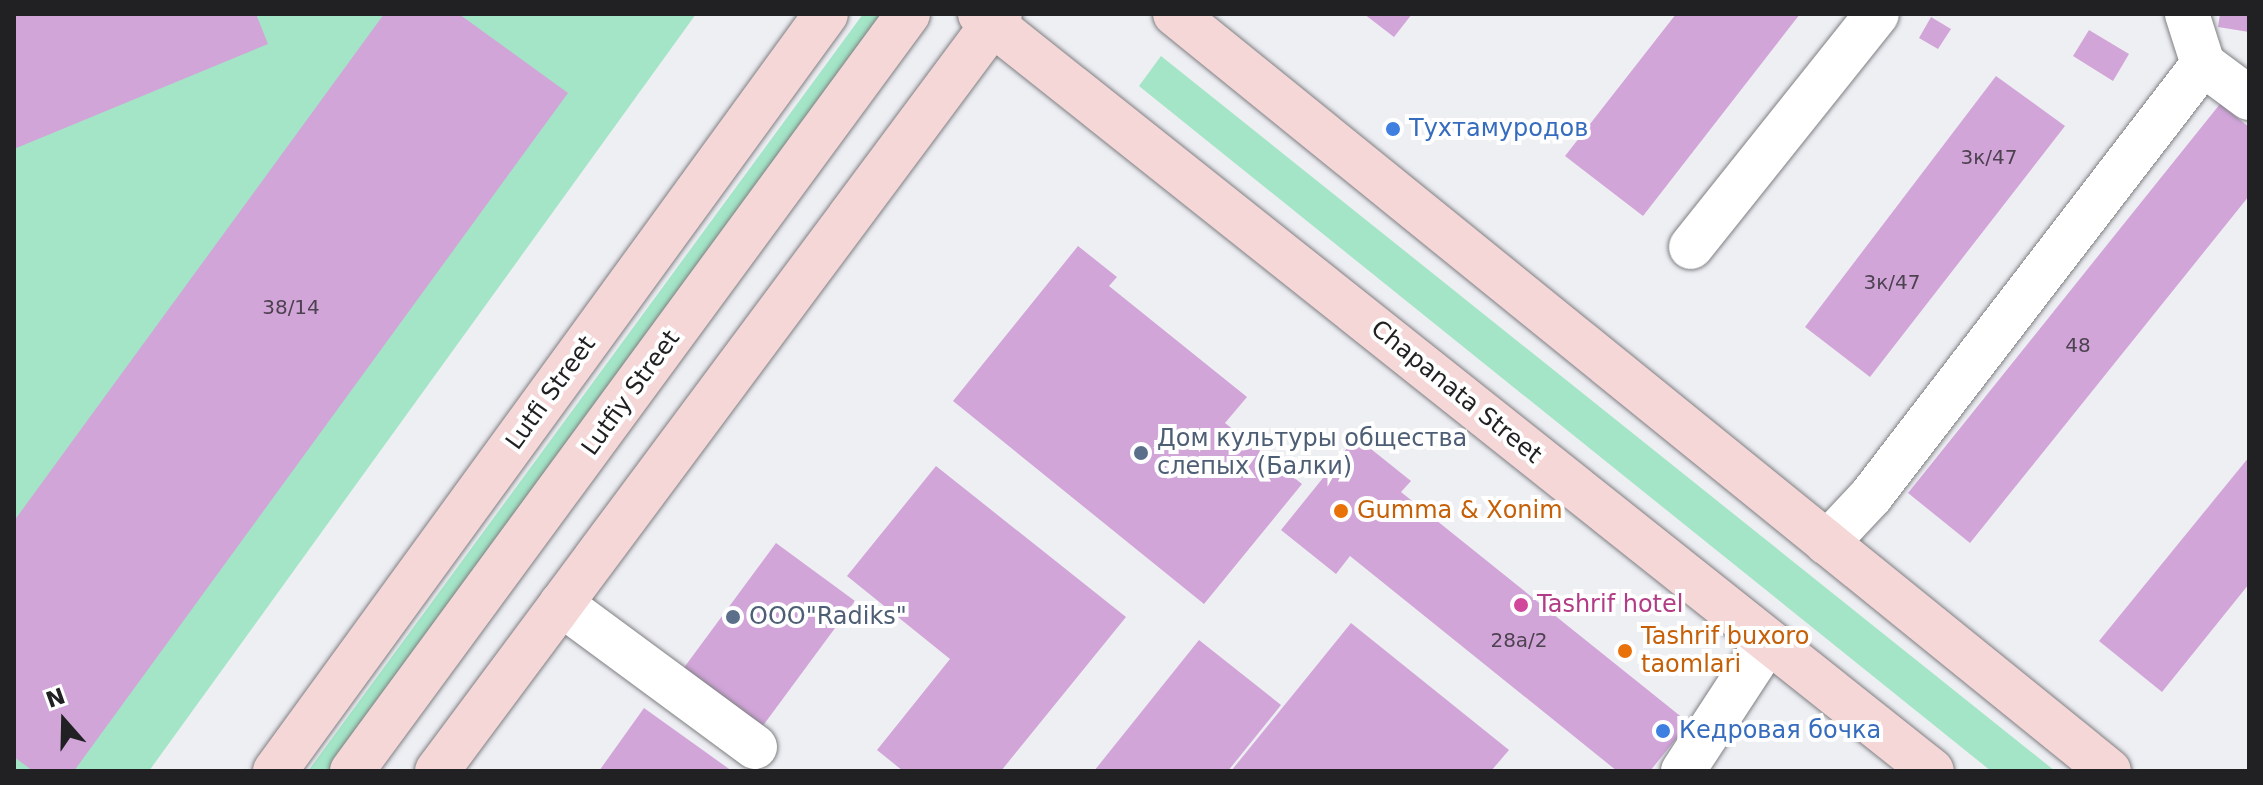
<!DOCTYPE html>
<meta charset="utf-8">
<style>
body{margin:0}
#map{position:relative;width:2263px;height:785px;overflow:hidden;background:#eeeff3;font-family:"DejaVu Sans",sans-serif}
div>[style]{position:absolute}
.green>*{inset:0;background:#a3e5c6}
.building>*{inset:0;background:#d2a5d9}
.roads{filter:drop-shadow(0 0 2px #7e7f82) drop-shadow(0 0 2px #7e7f82)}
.minor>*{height:44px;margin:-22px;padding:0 22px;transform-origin:22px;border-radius:22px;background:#fff}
.major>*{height:44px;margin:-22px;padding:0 22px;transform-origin:22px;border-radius:22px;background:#f5d7d8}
.dots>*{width:22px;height:22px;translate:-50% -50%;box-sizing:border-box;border:4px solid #fff;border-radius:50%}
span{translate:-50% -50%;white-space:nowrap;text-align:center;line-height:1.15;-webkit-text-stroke:8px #fff;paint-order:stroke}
.number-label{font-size:20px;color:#4d4250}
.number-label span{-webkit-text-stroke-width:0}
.shop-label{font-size:24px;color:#366cbe}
.left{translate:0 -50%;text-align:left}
.street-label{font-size:24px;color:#212123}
.service-label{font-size:24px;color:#4e5e75}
.food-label{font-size:24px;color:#c56008}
.hotel-label{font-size:24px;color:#b23c85}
.frame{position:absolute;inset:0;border:16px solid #212123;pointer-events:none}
.north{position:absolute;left:24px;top:681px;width:80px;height:80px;-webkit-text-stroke:6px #fff;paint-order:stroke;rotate:340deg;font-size:22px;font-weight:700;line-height:32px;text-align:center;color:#212123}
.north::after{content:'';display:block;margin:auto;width:28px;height:36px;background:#212123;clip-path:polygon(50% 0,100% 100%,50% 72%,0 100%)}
</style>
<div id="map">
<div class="green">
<i style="clip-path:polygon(14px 14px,696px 14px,149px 771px,14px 771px)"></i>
<i style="clip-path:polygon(863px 14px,887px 14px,331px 771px,308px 771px)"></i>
<i style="clip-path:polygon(1161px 56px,2055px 771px,1991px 771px,1139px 86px)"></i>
</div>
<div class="building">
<i style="clip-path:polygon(14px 14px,256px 14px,268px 44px,14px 149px)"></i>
<i style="clip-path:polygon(384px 14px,459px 14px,568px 93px,74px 771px,33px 771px,14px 757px,14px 521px)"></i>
<i style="clip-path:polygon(1364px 14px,1412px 14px,1394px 37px)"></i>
<i style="clip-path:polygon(1676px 14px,1800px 14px,1643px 216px,1565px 156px)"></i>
<i style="clip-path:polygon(2220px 14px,2249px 14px,2249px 32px,2218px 27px)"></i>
<i style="clip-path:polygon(1931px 17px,1951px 29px,1938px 49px,1919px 38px)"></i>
<i style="clip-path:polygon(2089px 30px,2129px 54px,2113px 81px,2073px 56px)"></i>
<i style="clip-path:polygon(1996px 76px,2065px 126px,1870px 377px,1805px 327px)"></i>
<i style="clip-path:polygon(2220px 104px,2249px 127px,2249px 196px,1970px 543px,1908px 493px)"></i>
<i style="clip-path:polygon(1078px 246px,1117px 277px,1109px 286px,1247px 397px,1225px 423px,1302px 484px,1204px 604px,953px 401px)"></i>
<i style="clip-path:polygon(1356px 437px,1411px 481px,1401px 492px,1689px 723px,1650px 771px,1617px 771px,1350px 556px,1336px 574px,1281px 530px)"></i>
<i style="clip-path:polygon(2249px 457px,2249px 584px,2162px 692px,2099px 641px)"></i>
<i style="clip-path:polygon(936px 466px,1126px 617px,1001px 771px,903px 771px,877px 750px,950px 659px,847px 576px)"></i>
<i style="clip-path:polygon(776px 543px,855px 601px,762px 727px,683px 669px)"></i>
<i style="clip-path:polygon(1351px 623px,1509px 750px,1491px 771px,1231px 771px)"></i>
<i style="clip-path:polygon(1199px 640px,1281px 705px,1228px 771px,1094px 771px)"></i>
<i style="clip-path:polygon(644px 708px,732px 771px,599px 771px)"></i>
</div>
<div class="roads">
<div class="minor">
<i style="left:2187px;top:14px;width:52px;rotate:72.3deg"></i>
<i style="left:2203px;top:64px;width:57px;rotate:36.5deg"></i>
<i style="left:1691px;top:247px;width:298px;rotate:-51.4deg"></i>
<i style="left:1827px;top:543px;width:64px;rotate:-46.9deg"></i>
<i style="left:1871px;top:496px;width:545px;rotate:-52.46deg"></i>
<i style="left:561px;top:604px;width:241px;rotate:36.4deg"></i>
<i style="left:1683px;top:771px;width:155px;rotate:-56.8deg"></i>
</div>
<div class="major">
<i style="left:980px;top:14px;width:1216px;rotate:38.49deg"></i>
<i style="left:1175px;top:14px;width:1202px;rotate:39.02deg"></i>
<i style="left:275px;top:771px;width:936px;rotate:-53.95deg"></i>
<i style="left:352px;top:771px;width:939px;rotate:-53.7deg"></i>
<i style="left:437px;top:771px;width:943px;rotate:-53.36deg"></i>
</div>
</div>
<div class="dots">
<i style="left:1393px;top:129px;background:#3f7fe0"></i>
<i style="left:1141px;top:453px;background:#5c6f8a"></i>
<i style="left:1341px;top:511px;background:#e8710a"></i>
<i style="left:1521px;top:605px;background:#d1479c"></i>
<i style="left:733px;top:617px;background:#5c6f8a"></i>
<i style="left:1625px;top:651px;background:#e8710a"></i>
<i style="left:1663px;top:731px;background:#3f7fe0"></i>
</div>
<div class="number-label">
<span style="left:1989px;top:157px">3к/47</span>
<span style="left:1892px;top:282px">3к/47</span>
<span style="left:291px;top:307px">38/14</span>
<span style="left:2078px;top:345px">48</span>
<span style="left:1519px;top:640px">28a/2</span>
</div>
<div class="shop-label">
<span class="left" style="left:1409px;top:129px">Тухтамуродов</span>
<span class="left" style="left:1679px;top:731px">Кедровая бочка</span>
</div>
<div class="street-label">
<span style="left:1456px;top:392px;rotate:39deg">Chapanata Street</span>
<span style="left:551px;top:393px;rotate:-54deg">Lutfi Street</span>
<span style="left:631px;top:393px;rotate:-54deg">Lutfiy Street</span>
</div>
<div class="service-label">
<span class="left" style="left:1157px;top:453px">Дом культуры общества<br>слепых (Балки)</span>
<span class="left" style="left:749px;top:617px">OOO"Radiks"</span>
</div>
<div class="food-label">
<span class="left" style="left:1357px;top:511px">Gumma &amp; Xonim</span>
<span class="left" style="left:1641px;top:651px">Tashrif buxoro<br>taomlari</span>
</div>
<div class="hotel-label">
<span class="left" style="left:1537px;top:605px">Tashrif hotel</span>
</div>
<div class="frame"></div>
<div class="north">N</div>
</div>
